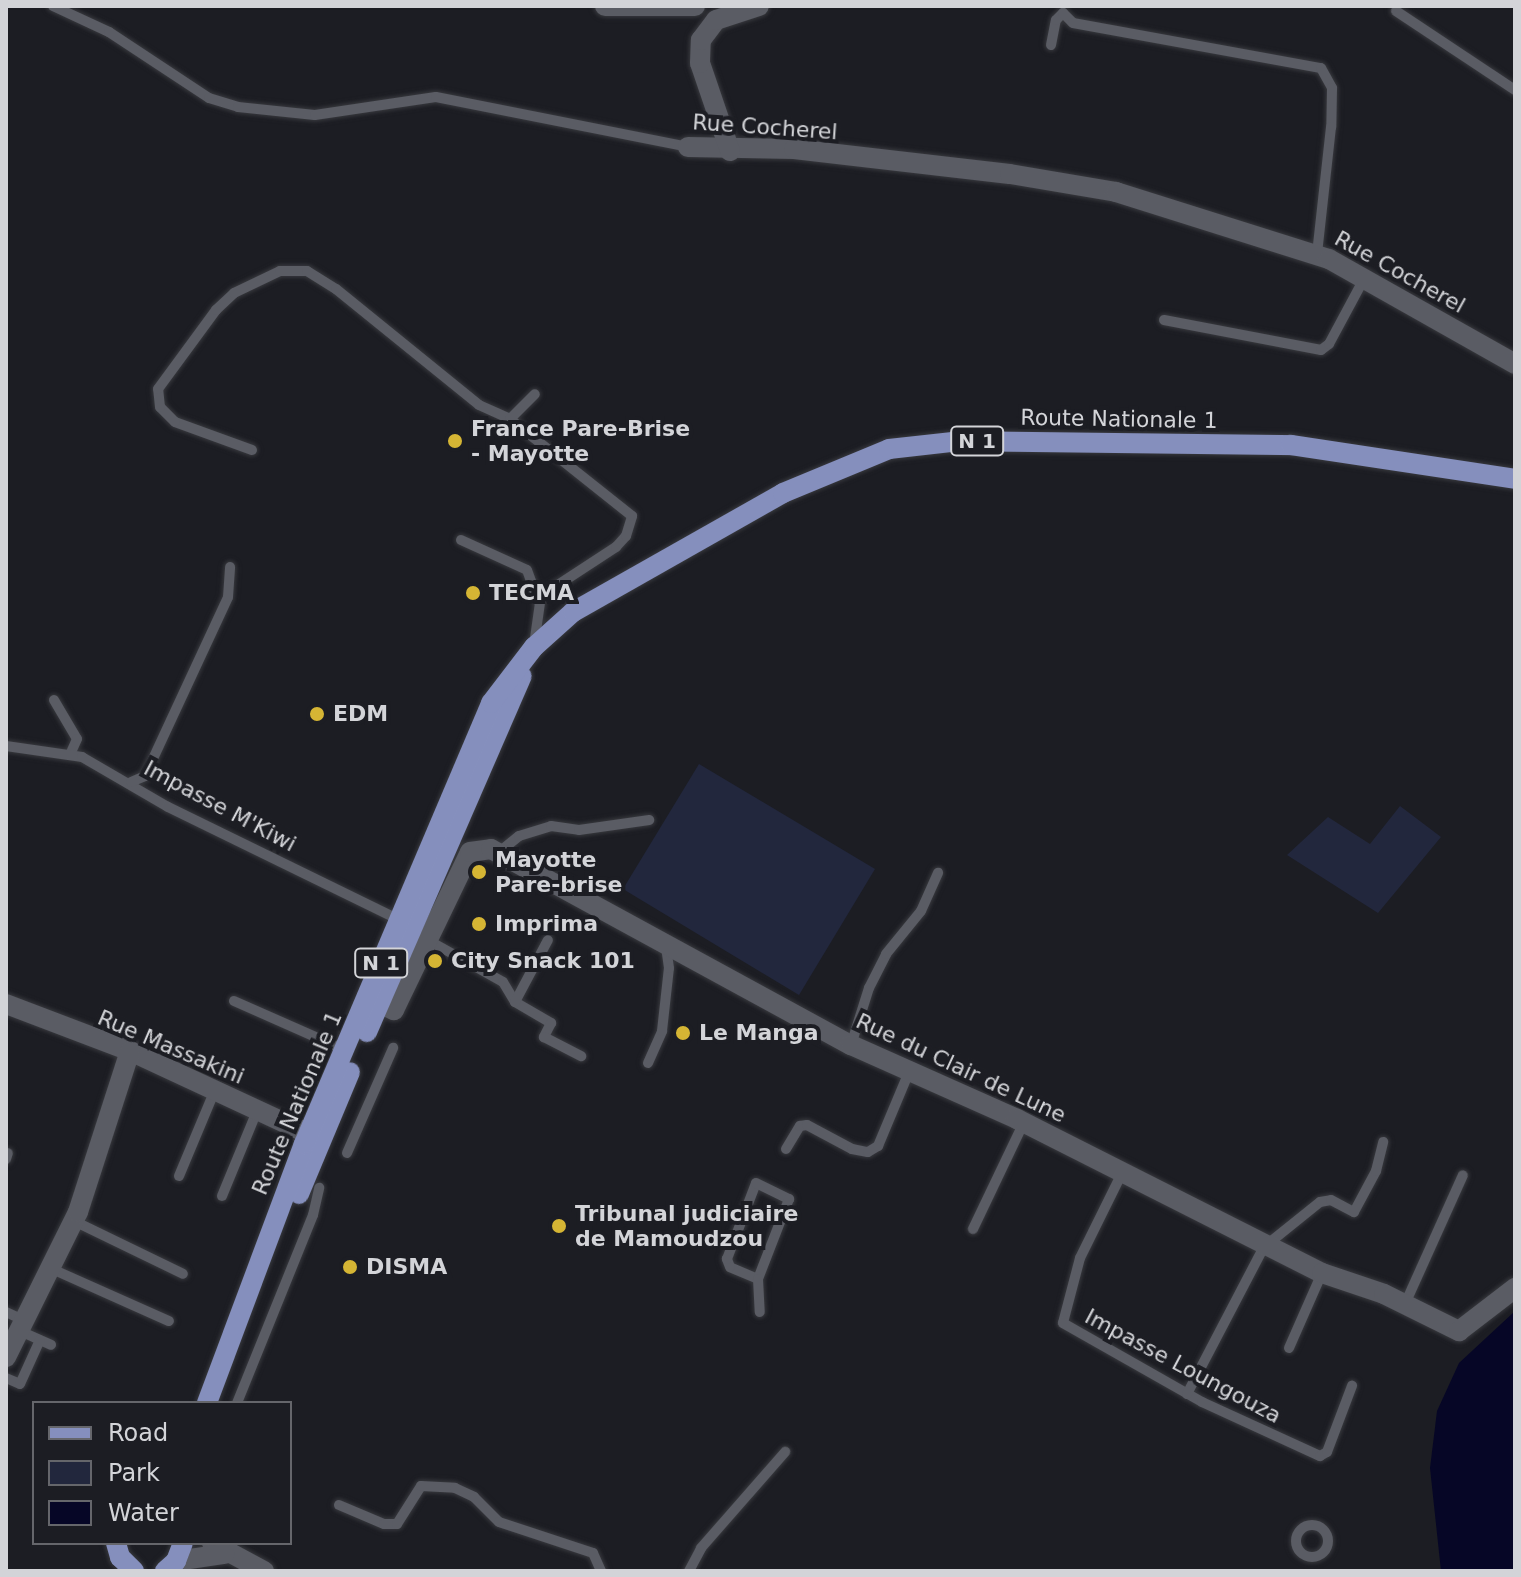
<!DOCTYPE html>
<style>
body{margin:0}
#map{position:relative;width:1521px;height:1577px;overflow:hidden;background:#1c1d23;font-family:"DejaVu Sans",sans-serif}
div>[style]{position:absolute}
.green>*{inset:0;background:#22273d}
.water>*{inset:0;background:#060626}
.roads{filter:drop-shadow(0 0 2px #38393e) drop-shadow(0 0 2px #38393e)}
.service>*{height:10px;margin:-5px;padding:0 5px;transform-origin:5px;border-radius:5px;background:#5a5c64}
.service>.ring{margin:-5px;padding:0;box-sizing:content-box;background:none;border:10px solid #5a5c64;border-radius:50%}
.minor>*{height:20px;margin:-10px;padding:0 10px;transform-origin:10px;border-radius:10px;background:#5a5c64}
.primary>*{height:20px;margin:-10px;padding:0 10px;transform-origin:10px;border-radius:10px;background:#858fbd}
.dots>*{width:22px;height:22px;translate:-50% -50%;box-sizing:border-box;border:4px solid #1c1d23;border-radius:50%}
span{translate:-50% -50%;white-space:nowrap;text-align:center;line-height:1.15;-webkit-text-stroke:8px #1c1d23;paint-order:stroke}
.shield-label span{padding:2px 6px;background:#1c1d23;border:2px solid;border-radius:6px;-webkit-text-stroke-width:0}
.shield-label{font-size:20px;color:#d3d4d8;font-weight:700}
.street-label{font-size:22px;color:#d3d4d8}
.poi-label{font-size:22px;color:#d3d4d8;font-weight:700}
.left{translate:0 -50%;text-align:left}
.frame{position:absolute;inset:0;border:8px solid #d3d4d8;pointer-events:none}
.legend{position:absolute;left:32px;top:1401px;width:260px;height:144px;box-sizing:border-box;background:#1c1d23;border:2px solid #65666b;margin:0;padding:10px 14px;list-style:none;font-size:24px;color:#d3d4d8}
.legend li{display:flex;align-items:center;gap:16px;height:40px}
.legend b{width:40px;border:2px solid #65666b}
</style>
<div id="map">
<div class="green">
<i style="clip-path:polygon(699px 764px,875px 869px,799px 995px,623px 889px)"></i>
<i style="clip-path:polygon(1400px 806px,1441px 837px,1378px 913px,1287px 855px,1328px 817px,1370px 844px)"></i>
</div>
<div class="water">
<i style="clip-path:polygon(1515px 1311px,1515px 1571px,1441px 1571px,1430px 1468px,1437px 1411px,1459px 1363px)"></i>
</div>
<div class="roads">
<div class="service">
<i style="left:53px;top:6px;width:62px;rotate:24.9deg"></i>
<i style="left:109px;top:32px;width:120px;rotate:33.4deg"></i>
<i style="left:209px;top:98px;width:30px;rotate:17deg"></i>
<i style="left:238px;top:107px;width:77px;rotate:5.9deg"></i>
<i style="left:315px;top:115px;width:122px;rotate:-8.5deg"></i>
<i style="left:436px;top:97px;width:257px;rotate:11.2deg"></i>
<i style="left:1396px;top:11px;width:143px;rotate:33.6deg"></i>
<i style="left:1051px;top:45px;width:25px;rotate:-79deg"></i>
<i style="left:1056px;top:20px;width:10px;rotate:-45deg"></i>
<i style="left:1063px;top:13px;width:14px;rotate:45deg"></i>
<i style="left:1073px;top:23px;width:252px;rotate:10.3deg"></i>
<i style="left:1321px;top:68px;width:23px;rotate:61deg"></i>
<i style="left:1332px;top:88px;width:39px;rotate:91deg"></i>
<i style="left:1331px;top:127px;width:128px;rotate:96.3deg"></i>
<i style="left:1164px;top:320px;width:160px;rotate:10.8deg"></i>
<i style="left:1321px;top:350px;width:10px;rotate:-37deg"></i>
<i style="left:1329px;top:344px;width:76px;rotate:-61.8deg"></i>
<i style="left:252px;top:450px;width:82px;rotate:-160deg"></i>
<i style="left:175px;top:422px;width:21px;rotate:-135deg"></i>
<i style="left:160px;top:407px;width:18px;rotate:-96deg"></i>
<i style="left:158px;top:389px;width:98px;rotate:-53.7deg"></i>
<i style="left:216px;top:310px;width:25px;rotate:-43deg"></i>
<i style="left:234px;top:293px;width:51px;rotate:-25.6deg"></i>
<i style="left:280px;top:271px;width:27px"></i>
<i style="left:307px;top:271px;width:34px;rotate:32deg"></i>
<i style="left:336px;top:289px;width:184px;rotate:39deg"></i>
<i style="left:479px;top:405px;width:34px;rotate:24deg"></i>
<i style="left:461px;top:540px;width:72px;rotate:24.4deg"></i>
<i style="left:527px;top:570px;width:33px;rotate:70deg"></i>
<i style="left:534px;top:645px;width:49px;rotate:-81.9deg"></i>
<i style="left:541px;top:596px;width:90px;rotate:-33.2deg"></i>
<i style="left:616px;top:547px;width:15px;rotate:-48deg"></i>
<i style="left:626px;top:536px;width:21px;rotate:-73deg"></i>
<i style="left:632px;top:516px;width:156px;rotate:-141.5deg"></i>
<i style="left:510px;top:419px;width:35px;rotate:-45deg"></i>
<i style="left:54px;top:700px;width:45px;rotate:59.5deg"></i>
<i style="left:77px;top:739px;width:17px;rotate:114deg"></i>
<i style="left:6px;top:746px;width:77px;rotate:8.2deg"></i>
<i style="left:82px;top:757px;width:99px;rotate:30.2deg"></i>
<i style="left:168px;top:807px;width:260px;rotate:26deg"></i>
<i style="left:131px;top:782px;width:15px;rotate:-23deg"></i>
<i style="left:145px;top:776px;width:197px;rotate:-65.1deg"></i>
<i style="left:228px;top:597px;width:30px;rotate:-86deg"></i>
<i style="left:498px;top:853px;width:27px;rotate:-39deg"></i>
<i style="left:519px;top:836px;width:34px;rotate:-17deg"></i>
<i style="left:551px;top:826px;width:28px;rotate:8deg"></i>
<i style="left:579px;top:830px;width:71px;rotate:-8.1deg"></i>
<i style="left:426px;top:939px;width:88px;rotate:29.2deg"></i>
<i style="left:503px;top:982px;width:23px;rotate:59deg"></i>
<i style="left:515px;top:1002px;width:42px;rotate:30.3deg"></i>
<i style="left:551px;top:1023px;width:16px;rotate:117deg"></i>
<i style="left:544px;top:1037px;width:42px;rotate:27.2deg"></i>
<i style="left:234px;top:1001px;width:121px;rotate:23.8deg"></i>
<i style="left:515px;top:1002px;width:70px;rotate:-62deg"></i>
<i style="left:851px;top:1045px;width:60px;rotate:-72.5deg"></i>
<i style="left:869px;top:988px;width:38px;rotate:-63deg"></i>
<i style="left:886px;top:954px;width:55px;rotate:-50.9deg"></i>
<i style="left:921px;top:911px;width:42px;rotate:-65.9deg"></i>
<i style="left:648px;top:1063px;width:35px;rotate:-66deg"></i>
<i style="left:662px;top:1031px;width:63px;rotate:-83.7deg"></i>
<i style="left:669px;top:968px;width:22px;rotate:-98deg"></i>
<i style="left:786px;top:1149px;width:27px;rotate:-59deg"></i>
<i style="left:800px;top:1126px;width:7px;rotate:-8deg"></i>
<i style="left:807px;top:1125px;width:51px;rotate:28.1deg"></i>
<i style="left:852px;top:1149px;width:16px;rotate:11deg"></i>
<i style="left:868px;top:1152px;width:12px;rotate:-31deg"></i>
<i style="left:878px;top:1146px;width:80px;rotate:-67.3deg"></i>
<i style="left:347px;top:1153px;width:115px;rotate:-66.3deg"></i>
<i style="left:6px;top:1159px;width:6px;rotate:-72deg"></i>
<i style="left:1123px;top:1171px;width:97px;rotate:116.3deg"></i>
<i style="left:1080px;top:1258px;width:67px;rotate:104.7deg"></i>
<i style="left:1063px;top:1323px;width:160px;rotate:29.6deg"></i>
<i style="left:1202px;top:1402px;width:130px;rotate:24.6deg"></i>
<i style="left:1320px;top:1456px;width:8px;rotate:-30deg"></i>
<i style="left:1327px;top:1452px;width:71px;rotate:-69.3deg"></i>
<i style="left:179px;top:1176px;width:93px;rotate:-67.3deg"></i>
<i style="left:222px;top:1196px;width:92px;rotate:-67.6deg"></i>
<i style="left:74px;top:1221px;width:121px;rotate:25.9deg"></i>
<i style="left:973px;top:1229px;width:119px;rotate:-64.5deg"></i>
<i style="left:52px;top:1269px;width:128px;rotate:24deg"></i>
<i style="left:758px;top:1279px;width:30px;rotate:-157deg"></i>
<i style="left:730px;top:1267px;width:9px;rotate:-111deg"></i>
<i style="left:727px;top:1259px;width:81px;rotate:-69.1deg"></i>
<i style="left:756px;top:1183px;width:37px;rotate:26deg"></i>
<i style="left:789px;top:1199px;width:86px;rotate:111.2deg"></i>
<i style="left:758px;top:1279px;width:33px;rotate:87deg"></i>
<i style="left:1405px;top:1304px;width:141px;rotate:-65.8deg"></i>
<i style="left:6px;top:1312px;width:21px;rotate:25deg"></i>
<i style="left:20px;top:1331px;width:34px;rotate:24deg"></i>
<i style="left:1289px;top:1348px;width:82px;rotate:-66.3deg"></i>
<i style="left:6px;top:1378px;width:15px;rotate:23deg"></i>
<i style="left:20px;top:1384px;width:48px;rotate:-65.6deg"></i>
<i style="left:1187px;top:1394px;width:166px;rotate:-62.4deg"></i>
<i style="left:1264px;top:1247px;width:72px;rotate:-38.8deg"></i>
<i style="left:1320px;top:1202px;width:11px;rotate:-10deg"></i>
<i style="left:1331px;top:1200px;width:26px;rotate:28deg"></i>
<i style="left:1354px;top:1212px;width:47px;rotate:-61.8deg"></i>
<i style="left:1376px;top:1171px;width:30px;rotate:-76deg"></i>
<i style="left:237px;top:1403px;width:203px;rotate:-68deg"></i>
<i style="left:313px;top:1215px;width:28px;rotate:-77deg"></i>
<i style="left:339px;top:1505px;width:49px;rotate:22.9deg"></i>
<i style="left:384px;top:1524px;width:13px"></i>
<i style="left:397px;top:1524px;width:45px;rotate:-57.7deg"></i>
<i style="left:421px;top:1486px;width:34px;rotate:3deg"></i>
<i style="left:455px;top:1488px;width:21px;rotate:25deg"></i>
<i style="left:474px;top:1497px;width:35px;rotate:45deg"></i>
<i style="left:499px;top:1522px;width:99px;rotate:18.3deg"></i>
<i style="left:593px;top:1553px;width:20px;rotate:66deg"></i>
<i class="ring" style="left:1296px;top:1525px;width:22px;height:22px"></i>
<i style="left:689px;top:1571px;width:26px;rotate:-62deg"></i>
<i style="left:701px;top:1548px;width:128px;rotate:-48.8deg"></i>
</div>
<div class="minor">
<i style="left:605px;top:6px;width:90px"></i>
<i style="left:688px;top:147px;width:106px;rotate:1.1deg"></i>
<i style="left:794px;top:149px;width:217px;rotate:6.6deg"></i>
<i style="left:1010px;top:174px;width:108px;rotate:9.6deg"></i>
<i style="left:1116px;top:192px;width:223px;rotate:17.5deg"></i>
<i style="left:1329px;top:259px;width:214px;rotate:29.4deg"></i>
<i style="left:730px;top:151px;width:93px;rotate:-108.8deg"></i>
<i style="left:700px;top:63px;width:23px;rotate:-88deg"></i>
<i style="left:701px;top:40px;width:25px;rotate:-53deg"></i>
<i style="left:716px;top:20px;width:45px;rotate:-18deg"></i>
<i style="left:367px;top:997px;width:30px;rotate:26deg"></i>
<i style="left:394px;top:1010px;width:175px;rotate:-64.3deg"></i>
<i style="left:470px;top:852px;width:21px;rotate:-8deg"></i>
<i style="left:491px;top:849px;width:410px;rotate:28.6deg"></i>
<i style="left:851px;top:1045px;width:182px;rotate:24deg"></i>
<i style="left:1017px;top:1119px;width:342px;rotate:26.8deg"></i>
<i style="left:1322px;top:1273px;width:65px;rotate:18.7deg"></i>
<i style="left:1384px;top:1294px;width:84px;rotate:26.3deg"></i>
<i style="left:1459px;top:1331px;width:71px;rotate:-37.5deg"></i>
<i style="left:6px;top:1004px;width:133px;rotate:20.8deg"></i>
<i style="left:130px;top:1051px;width:204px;rotate:24.9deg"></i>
<i style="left:6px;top:1357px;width:162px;rotate:-63.6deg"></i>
<i style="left:78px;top:1212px;width:169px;rotate:-72.1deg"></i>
<i style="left:212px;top:1543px;width:59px;rotate:28.3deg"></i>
<i style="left:176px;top:1561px;width:49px;rotate:-8.3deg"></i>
</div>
<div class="primary">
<i style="left:367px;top:1032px;width:388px;rotate:-66.5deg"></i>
<i style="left:299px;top:1194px;width:132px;rotate:-67.3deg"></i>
<i style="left:207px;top:1403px;width:277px;rotate:-69.5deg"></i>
<i style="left:304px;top:1144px;width:479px;rotate:-67deg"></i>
<i style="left:491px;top:703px;width:71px;rotate:-52.5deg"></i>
<i style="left:534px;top:647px;width:52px;rotate:-41.9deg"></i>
<i style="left:573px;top:612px;width:241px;rotate:-29.5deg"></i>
<i style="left:783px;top:493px;width:115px;rotate:-22.5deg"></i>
<i style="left:889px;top:449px;width:71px;rotate:-6.4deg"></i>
<i style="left:960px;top:441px;width:331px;rotate:0.7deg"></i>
<i style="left:1291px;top:445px;width:227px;rotate:8.6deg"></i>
<i style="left:116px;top:1543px;width:15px;rotate:74deg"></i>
<i style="left:120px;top:1557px;width:20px;rotate:45deg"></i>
<i style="left:165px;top:1571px;width:15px;rotate:-42deg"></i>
<i style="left:176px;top:1561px;width:19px;rotate:-69deg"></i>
</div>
</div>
<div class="dots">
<i style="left:455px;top:441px;background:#d5b534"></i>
<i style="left:473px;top:593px;background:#d5b534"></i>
<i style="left:317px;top:714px;background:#d5b534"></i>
<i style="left:479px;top:872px;background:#d5b534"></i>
<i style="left:479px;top:924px;background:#d5b534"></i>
<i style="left:435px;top:961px;background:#d5b534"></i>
<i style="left:683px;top:1033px;background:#d5b534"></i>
<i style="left:559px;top:1226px;background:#d5b534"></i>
<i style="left:350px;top:1267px;background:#d5b534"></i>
</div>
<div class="shield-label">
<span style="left:977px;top:441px">N 1</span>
<span style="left:381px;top:963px">N 1</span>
</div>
<div class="street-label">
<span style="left:765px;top:127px;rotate:4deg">Rue Cocherel</span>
<span style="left:1400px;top:272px;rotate:29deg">Rue Cocherel</span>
<span style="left:1119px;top:419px;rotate:1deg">Route Nationale 1</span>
<span style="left:220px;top:806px;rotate:28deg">Impasse M'Kiwi</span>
<span style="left:171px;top:1047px;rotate:23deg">Rue Massakini</span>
<span style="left:961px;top:1068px;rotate:25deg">Rue du Clair de Lune</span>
<span style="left:297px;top:1103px;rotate:-67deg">Route Nationale 1</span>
<span style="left:1183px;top:1366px;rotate:28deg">Impasse Loungouza</span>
</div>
<div class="poi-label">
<span class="left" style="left:471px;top:441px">France Pare-Brise<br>- Mayotte</span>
<span class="left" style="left:489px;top:593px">TECMA</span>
<span class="left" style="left:333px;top:714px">EDM</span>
<span class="left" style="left:495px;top:872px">Mayotte<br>Pare-brise</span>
<span class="left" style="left:495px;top:924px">Imprima</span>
<span class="left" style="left:451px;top:961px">City Snack 101</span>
<span class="left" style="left:699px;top:1033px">Le Manga</span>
<span class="left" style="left:575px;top:1226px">Tribunal judiciaire<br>de Mamoudzou</span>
<span class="left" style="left:366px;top:1267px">DISMA</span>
</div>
<div class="frame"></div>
<ul class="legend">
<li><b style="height:10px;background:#858fbd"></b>Road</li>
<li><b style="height:22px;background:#22273d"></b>Park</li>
<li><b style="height:22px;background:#060626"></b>Water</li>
</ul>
</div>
